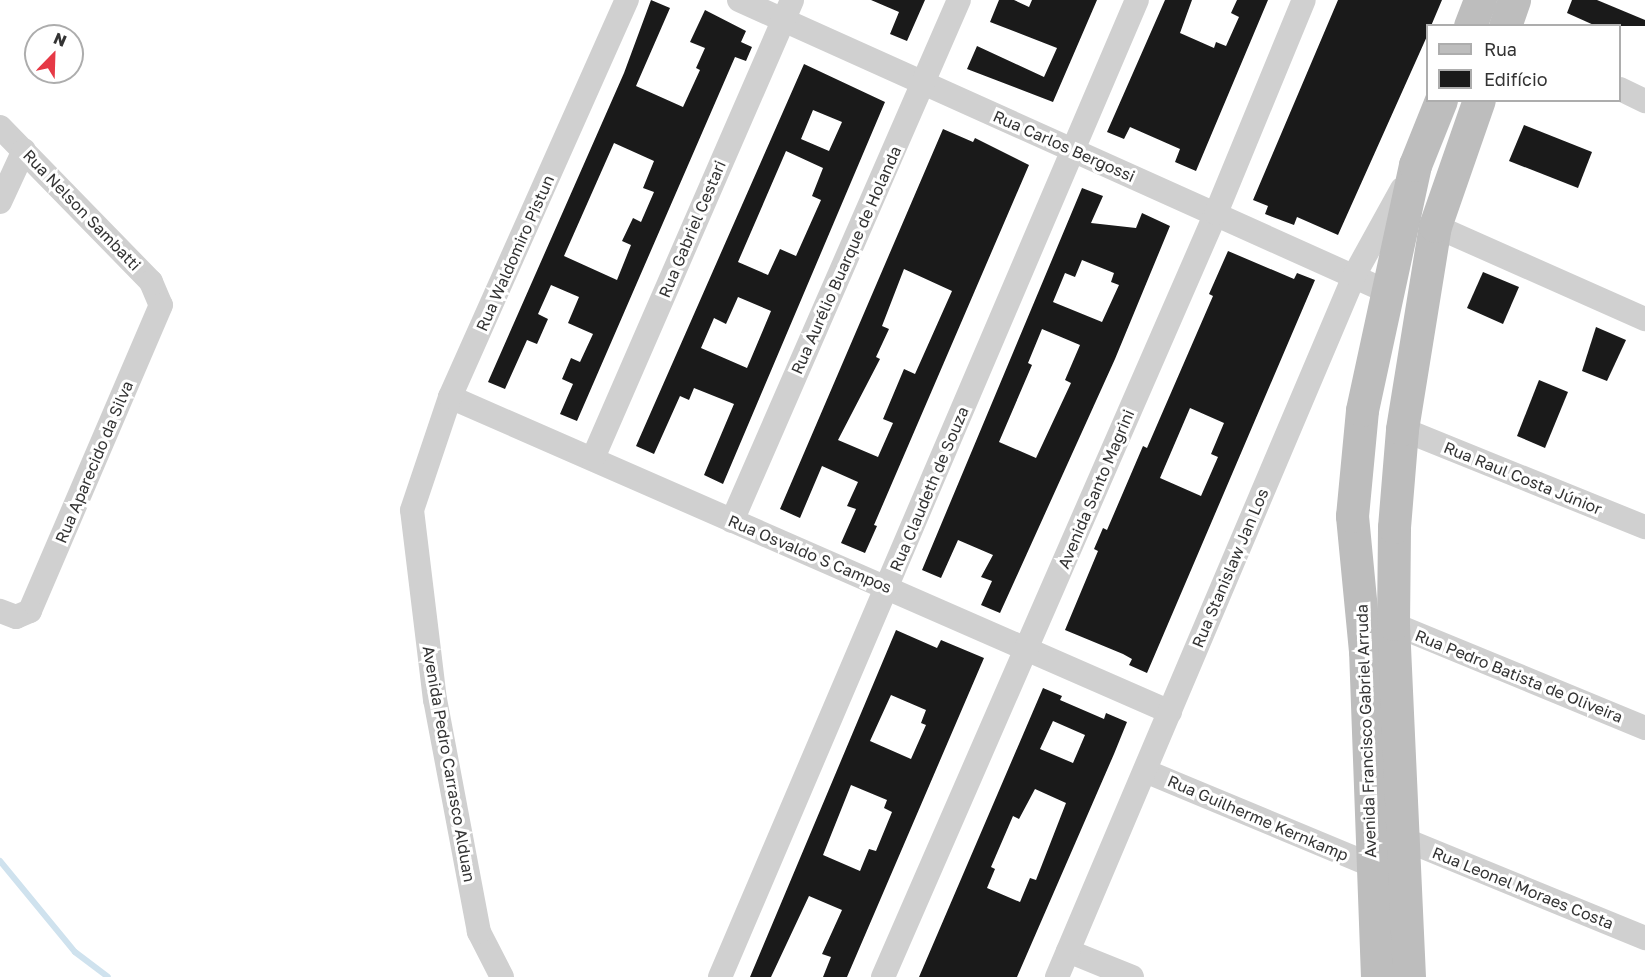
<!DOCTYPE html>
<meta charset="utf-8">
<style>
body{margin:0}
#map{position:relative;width:1645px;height:977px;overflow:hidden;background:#fff;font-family:"Golos Text",sans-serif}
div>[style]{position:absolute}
.stream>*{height:6px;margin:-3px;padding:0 3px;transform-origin:3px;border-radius:3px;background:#cfe2ee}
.building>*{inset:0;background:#1a1a1a}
.street>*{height:24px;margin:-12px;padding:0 12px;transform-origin:12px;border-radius:12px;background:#d0d0d0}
.secondary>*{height:33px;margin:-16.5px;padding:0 16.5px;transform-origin:16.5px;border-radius:16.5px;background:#bdbdbd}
span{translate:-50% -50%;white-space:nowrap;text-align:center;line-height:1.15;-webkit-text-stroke:6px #fff;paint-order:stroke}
.street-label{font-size:16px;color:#333}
.legend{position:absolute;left:1426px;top:24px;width:195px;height:78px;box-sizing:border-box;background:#fff;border:2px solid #adadad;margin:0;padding:8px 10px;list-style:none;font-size:18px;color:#333}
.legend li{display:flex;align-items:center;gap:12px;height:30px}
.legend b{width:30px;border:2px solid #adadad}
.north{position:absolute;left:24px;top:24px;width:60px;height:60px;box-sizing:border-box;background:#fff;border:2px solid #adadad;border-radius:50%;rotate:23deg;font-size:16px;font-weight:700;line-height:24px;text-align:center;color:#333}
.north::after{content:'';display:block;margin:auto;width:21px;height:27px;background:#e63946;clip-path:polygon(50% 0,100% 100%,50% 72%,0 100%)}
</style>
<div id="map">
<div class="stream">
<i style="left:0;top:861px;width:118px;rotate:50.5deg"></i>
<i style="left:75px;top:952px;width:41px;rotate:37.1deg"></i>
</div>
<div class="building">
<i style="clip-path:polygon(evenodd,651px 0,670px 8px,636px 86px,683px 107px,700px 70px,696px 68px,705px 48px,690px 42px,705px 10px,746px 31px,741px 42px,752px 47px,746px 61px,735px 57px,577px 421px,560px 414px,573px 384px,562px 379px,571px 358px,580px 362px,593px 334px,568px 323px,579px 297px,551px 285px,538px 314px,548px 319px,537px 344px,527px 340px,505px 389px,488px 382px,624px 73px,651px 0,614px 143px,654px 161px,643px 188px,654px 192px,641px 222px,633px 218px,622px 241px,631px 245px,617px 280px,564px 256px,614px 143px)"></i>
<i style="clip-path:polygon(871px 0,925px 0,907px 41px,890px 34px,899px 12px)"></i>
<i style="clip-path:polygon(999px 0,1014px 0,1029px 7px,1032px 0,1097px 0,1053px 102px,967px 69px,977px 46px,1044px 77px,1057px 48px,990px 22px)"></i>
<i style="clip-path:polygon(1165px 0,1192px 0,1180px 33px,1214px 48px,1216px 42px,1226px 46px,1239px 17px,1231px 13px,1237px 0,1268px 0,1196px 171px,1175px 162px,1180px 149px,1130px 127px,1124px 139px,1107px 132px)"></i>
<i style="clip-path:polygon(1338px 0,1442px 0,1431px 26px,1428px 26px,1428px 34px,1338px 235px,1297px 217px,1294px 225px,1265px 214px,1268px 206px,1253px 200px)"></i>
<i style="clip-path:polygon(1572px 0,1597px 0,1645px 20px,1645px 26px,1596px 26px,1567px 13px)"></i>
<i style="clip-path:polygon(evenodd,804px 64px,885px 102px,723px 484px,704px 475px,734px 404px,694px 388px,689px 400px,680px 396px,654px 454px,636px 446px,804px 64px,813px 110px,842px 122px,829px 151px,801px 139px,813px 110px,804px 64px,786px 151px,823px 168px,812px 196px,821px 200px,796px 256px,780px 249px,768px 275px,738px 262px,786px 151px,804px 64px,738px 297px,771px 311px,747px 368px,701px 348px,714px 318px,726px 324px,738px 297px)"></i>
<i style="clip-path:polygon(1524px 125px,1592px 152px,1578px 188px,1509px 161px)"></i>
<i style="clip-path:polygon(evenodd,943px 129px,973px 142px,975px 138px,1029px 165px,874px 525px,877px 526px,865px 553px,841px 543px,856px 509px,847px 506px,858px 482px,822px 466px,800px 518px,780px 509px,943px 129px,904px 269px,952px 291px,915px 374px,904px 369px,883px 419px,893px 423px,878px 457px,838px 440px,880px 359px,876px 357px,889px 329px,882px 326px,904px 269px)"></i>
<i style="clip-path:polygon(evenodd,1082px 188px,1103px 196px,1091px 223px,1136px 228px,1142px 213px,1170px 226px,1115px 359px,1000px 613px,981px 605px,992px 581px,981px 577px,993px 555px,958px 540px,941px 578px,922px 570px,1082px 188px,1082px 260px,1114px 273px,1111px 282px,1119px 285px,1102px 322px,1053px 302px,1065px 273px,1075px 277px,1082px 260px,1082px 188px,1042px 329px,1080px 345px,1065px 380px,1071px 383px,1036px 458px,999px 442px,1032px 365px,1028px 363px,1042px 329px)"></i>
<i style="clip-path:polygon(evenodd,1228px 251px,1294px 279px,1297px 273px,1315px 280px,1147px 673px,1129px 665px,1132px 659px,1123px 654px,1065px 630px,1098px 551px,1094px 549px,1103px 528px,1107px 530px,1143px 446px,1147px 448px,1213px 296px,1209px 294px,1228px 251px,1190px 408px,1224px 423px,1211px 454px,1218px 457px,1201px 496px,1160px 478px,1190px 408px)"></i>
<i style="clip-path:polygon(1483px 272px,1519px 287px,1503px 324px,1467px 308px)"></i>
<i style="clip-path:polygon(1596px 327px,1626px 340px,1607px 381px,1582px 371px)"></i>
<i style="clip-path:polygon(1539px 380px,1568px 392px,1545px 448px,1517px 436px)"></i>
<i style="clip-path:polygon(evenodd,896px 630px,937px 648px,941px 640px,984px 658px,847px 977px,823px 977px,831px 957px,822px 954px,842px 910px,809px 896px,771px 977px,750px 977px,896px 630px,891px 695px,926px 710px,921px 723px,926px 725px,911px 759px,870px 741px,891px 695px,896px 630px,851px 785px,887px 800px,884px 808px,892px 812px,876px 851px,869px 849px,860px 871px,823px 855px,851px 785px)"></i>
<i style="clip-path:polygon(evenodd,1043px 688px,1062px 696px,1060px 700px,1104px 719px,1106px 713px,1127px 722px,1114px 754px,1017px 977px,919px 977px,1043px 688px,1053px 721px,1085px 735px,1073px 763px,1040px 749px,1053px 721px,1043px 688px,1035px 789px,1066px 803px,1036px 880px,1030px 878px,1020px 902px,987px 888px,995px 869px,991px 867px,1013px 816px,1019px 819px,1035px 789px)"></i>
</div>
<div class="street">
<i style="left:739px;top:0;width:712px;rotate:24.22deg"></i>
<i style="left:1620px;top:89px;width:28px;rotate:26deg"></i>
<i style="left:0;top:127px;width:216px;rotate:45.7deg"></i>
<i style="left:151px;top:282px;width:25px;rotate:67deg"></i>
<i style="left:161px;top:305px;width:333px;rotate:113.2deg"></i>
<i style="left:30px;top:611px;width:15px;rotate:157deg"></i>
<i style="left:16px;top:617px;width:17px;rotate:-159deg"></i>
<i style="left:0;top:202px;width:57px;rotate:-65.2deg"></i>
<i style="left:1435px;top:226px;width:230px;rotate:23.9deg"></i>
<i style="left:450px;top:397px;width:786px;rotate:23.63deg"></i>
<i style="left:1402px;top:429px;width:262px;rotate:22deg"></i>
<i style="left:593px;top:458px;width:499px;rotate:-66.5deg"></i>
<i style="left:732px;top:521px;width:568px;rotate:-66.46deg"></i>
<i style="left:1393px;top:624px;width:273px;rotate:22.4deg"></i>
<i style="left:1145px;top:771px;width:245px;rotate:22.6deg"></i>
<i style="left:1401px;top:838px;width:264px;rotate:22.3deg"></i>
<i style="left:1068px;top:951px;width:69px;rotate:22.1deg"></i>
<i style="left:502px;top:977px;width:51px;rotate:-117.1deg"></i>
<i style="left:479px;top:932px;width:236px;rotate:-100.7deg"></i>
<i style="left:435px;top:700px;width:191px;rotate:-96.9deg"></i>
<i style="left:412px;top:510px;width:119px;rotate:-71.4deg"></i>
<i style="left:450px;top:397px;width:435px;rotate:-66deg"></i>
<i style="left:720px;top:977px;width:1062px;rotate:-66.89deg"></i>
<i style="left:883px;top:977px;width:833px;rotate:-66.45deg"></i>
<i style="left:1216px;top:213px;width:230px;rotate:-67.6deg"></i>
<i style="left:1057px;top:977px;width:764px;rotate:-67.03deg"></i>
<i style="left:1355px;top:274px;width:97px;rotate:-61.1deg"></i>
</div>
<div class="secondary">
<i style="left:1470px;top:26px;width:28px;rotate:-69deg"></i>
<i style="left:1505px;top:26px;width:28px;rotate:-71deg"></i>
<i style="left:1377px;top:977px;width:326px;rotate:-92.1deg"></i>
<i style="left:1365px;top:651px;width:136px;rotate:-95.5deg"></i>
<i style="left:1352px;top:516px;width:106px;rotate:-84.6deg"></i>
<i style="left:1362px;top:410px;width:251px;rotate:-77.8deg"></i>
<i style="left:1415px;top:165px;width:70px;rotate:-68.2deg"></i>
<i style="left:1409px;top:977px;width:353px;rotate:-92.6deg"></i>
<i style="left:1393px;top:624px;width:97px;rotate:-89.4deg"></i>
<i style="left:1394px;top:527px;width:98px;rotate:-85.3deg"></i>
<i style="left:1402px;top:429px;width:206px;rotate:-80.8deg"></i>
<i style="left:1435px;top:226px;width:133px;rotate:-70.8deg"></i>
</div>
<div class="street-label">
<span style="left:1064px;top:146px;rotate:24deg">Rua Carlos Bergossi</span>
<span style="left:82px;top:210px;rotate:46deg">Rua Nelson Sambatti</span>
<span style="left:692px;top:229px;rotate:-67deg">Rua Gabriel Cestari</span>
<span style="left:515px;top:253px;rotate:-66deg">Rua Waldomiro Pistun</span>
<span style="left:846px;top:260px;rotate:-66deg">Rua Aurélio Buarque de Holanda</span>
<span style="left:94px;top:462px;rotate:-67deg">Rua Aparecido da Silva</span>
<span style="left:1523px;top:478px;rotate:22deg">Rua Raul Costa Júnior</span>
<span style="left:929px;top:489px;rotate:-67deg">Rua Claudeth de Souza</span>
<span style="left:1096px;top:489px;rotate:-67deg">Avenida Santo Magrini</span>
<span style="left:810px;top:554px;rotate:23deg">Rua Osvaldo S Campos</span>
<span style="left:1230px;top:568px;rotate:-67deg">Rua Stanislaw Jan Los</span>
<span style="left:1519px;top:676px;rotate:22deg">Rua Pedro Batista de Oliveira</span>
<span style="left:1366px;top:731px;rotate:-92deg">Avenida Francisco Gabriel Arruda</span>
<span style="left:449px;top:764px;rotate:80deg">Avenida Pedro Carrasco Alduan</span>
<span style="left:1258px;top:818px;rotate:23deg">Rua Guilherme Kernkamp</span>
<span style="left:1523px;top:888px;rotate:22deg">Rua Leonel Moraes Costa</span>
</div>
<ul class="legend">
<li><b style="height:8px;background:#bdbdbd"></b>Rua</li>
<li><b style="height:16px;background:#1a1a1a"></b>Edifício</li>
</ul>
<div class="north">N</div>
</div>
